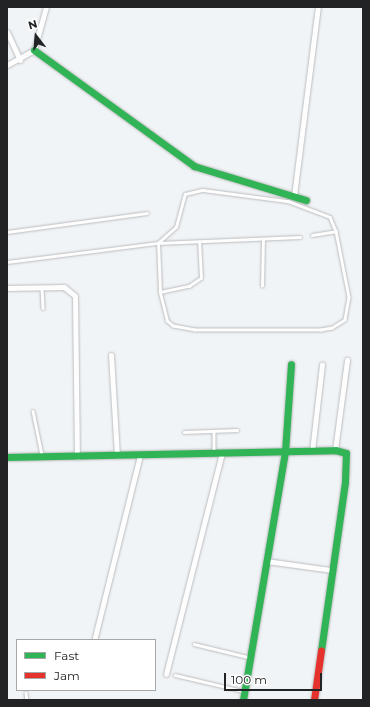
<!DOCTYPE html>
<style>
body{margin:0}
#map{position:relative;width:370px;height:707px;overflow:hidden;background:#f1f4f6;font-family:Montserrat,sans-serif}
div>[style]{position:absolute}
.roads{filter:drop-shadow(0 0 1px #bbbcbe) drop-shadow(0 0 1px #bbbcbe)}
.lane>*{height:2.5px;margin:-1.25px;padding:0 1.25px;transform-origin:1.25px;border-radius:1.25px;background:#fdfdfe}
.street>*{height:5px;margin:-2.5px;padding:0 2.5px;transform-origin:2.5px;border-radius:2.5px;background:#fdfdfe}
.fast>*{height:7px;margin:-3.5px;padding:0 3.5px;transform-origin:3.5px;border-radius:3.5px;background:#30b455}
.jam>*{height:7px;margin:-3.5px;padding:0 3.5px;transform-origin:3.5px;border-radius:3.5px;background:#e5322d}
span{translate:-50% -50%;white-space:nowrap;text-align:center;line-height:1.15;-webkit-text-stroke:3px #fff;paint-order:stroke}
.frame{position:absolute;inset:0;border:8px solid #212324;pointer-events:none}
.legend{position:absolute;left:16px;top:639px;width:140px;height:52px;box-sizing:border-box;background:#fff;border:1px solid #a6a7a7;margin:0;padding:5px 7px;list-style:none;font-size:12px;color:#212324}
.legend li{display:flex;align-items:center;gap:8px;height:20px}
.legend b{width:20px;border:1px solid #a6a7a7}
.north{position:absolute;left:16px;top:16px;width:40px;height:40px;-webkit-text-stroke:3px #fff;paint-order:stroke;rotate:344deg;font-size:11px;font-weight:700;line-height:16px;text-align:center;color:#212324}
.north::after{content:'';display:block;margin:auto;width:14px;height:18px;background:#212324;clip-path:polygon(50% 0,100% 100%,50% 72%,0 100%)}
.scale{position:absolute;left:224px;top:673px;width:98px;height:18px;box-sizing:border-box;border:2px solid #212324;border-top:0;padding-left:5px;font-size:12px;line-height:14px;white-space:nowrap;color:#212324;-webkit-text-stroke:3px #fff;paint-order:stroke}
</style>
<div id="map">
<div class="roads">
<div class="lane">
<i style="left:203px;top:190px;width:86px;rotate:7.4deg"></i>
<i style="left:288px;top:201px;width:45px;rotate:20.9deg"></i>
<i style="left:330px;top:217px;width:15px;rotate:67deg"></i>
<i style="left:336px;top:231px;width:67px;rotate:78.9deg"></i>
<i style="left:349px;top:297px;width:23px;rotate:100deg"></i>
<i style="left:345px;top:320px;width:15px;rotate:148deg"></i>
<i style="left:332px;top:328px;width:11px;rotate:170deg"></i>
<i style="left:321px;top:330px;width:126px;rotate:180deg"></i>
<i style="left:195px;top:330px;width:22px;rotate:-170deg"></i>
<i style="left:173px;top:326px;width:8px;rotate:-140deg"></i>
<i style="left:167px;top:321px;width:30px;rotate:-104deg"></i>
<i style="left:160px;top:292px;width:49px;rotate:-92.3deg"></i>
<i style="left:158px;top:243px;width:24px;rotate:-42deg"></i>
<i style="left:176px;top:227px;width:34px;rotate:-75deg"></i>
<i style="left:185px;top:194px;width:18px;rotate:-13deg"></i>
<i style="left:7px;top:232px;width:141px;rotate:-7.7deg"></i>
<i style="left:312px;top:235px;width:24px;rotate:-9deg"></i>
<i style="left:7px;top:262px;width:152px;rotate:-7.2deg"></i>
<i style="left:158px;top:243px;width:142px;rotate:-2.4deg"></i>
<i style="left:262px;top:286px;width:46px;rotate:-88.8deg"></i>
<i style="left:42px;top:288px;width:20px;rotate:87deg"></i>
<i style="left:160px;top:292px;width:30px;rotate:-12deg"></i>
<i style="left:189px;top:286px;width:14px;rotate:-34deg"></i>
<i style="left:201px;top:278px;width:36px;rotate:-93deg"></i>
<i style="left:33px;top:411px;width:45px;rotate:78.4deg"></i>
<i style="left:214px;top:431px;width:20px;rotate:90deg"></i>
<i style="left:184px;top:432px;width:53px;rotate:-2.2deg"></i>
<i style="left:194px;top:644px;width:56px;rotate:13.5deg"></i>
<i style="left:175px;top:675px;width:70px;rotate:13.2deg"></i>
<i style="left:26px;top:693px;width:7px;rotate:82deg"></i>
</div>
<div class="street">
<i style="left:7px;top:32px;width:31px;rotate:65deg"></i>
<i style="left:7px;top:65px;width:31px;rotate:-29deg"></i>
<i style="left:34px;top:50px;width:45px;rotate:-74.4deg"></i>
<i style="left:294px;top:196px;width:191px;rotate:-82.8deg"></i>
<i style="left:7px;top:288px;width:57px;rotate:-1deg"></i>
<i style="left:64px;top:287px;width:14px;rotate:39deg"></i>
<i style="left:75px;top:296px;width:161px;rotate:89.3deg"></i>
<i style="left:111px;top:355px;width:101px;rotate:86.6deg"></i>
<i style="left:335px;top:450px;width:91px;rotate:-82.4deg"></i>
<i style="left:312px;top:451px;width:87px;rotate:-83.4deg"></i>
<i style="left:267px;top:561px;width:65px;rotate:8deg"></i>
<i style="left:95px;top:637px;width:187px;rotate:-76.1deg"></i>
<i style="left:166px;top:674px;width:228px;rotate:-75.8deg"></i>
</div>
<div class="fast">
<i style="left:34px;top:50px;width:198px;rotate:35.9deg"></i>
<i style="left:194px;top:166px;width:117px;rotate:16.9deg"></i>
<i style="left:7px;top:457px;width:328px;rotate:-1.2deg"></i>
<i style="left:335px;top:450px;width:11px;rotate:15deg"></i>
<i style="left:346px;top:453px;width:29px;rotate:92deg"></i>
<i style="left:345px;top:482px;width:170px;rotate:98.1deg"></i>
<i style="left:243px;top:700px;width:252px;rotate:-80.4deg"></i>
<i style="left:285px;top:452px;width:88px;rotate:-86.1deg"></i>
</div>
<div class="jam">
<i style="left:314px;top:700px;width:50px;rotate:-82deg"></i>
</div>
</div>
<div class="frame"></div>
<ul class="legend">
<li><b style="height:5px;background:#30b455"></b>Fast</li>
<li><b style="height:5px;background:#e5322d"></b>Jam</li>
</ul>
<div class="north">N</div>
<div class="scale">100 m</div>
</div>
